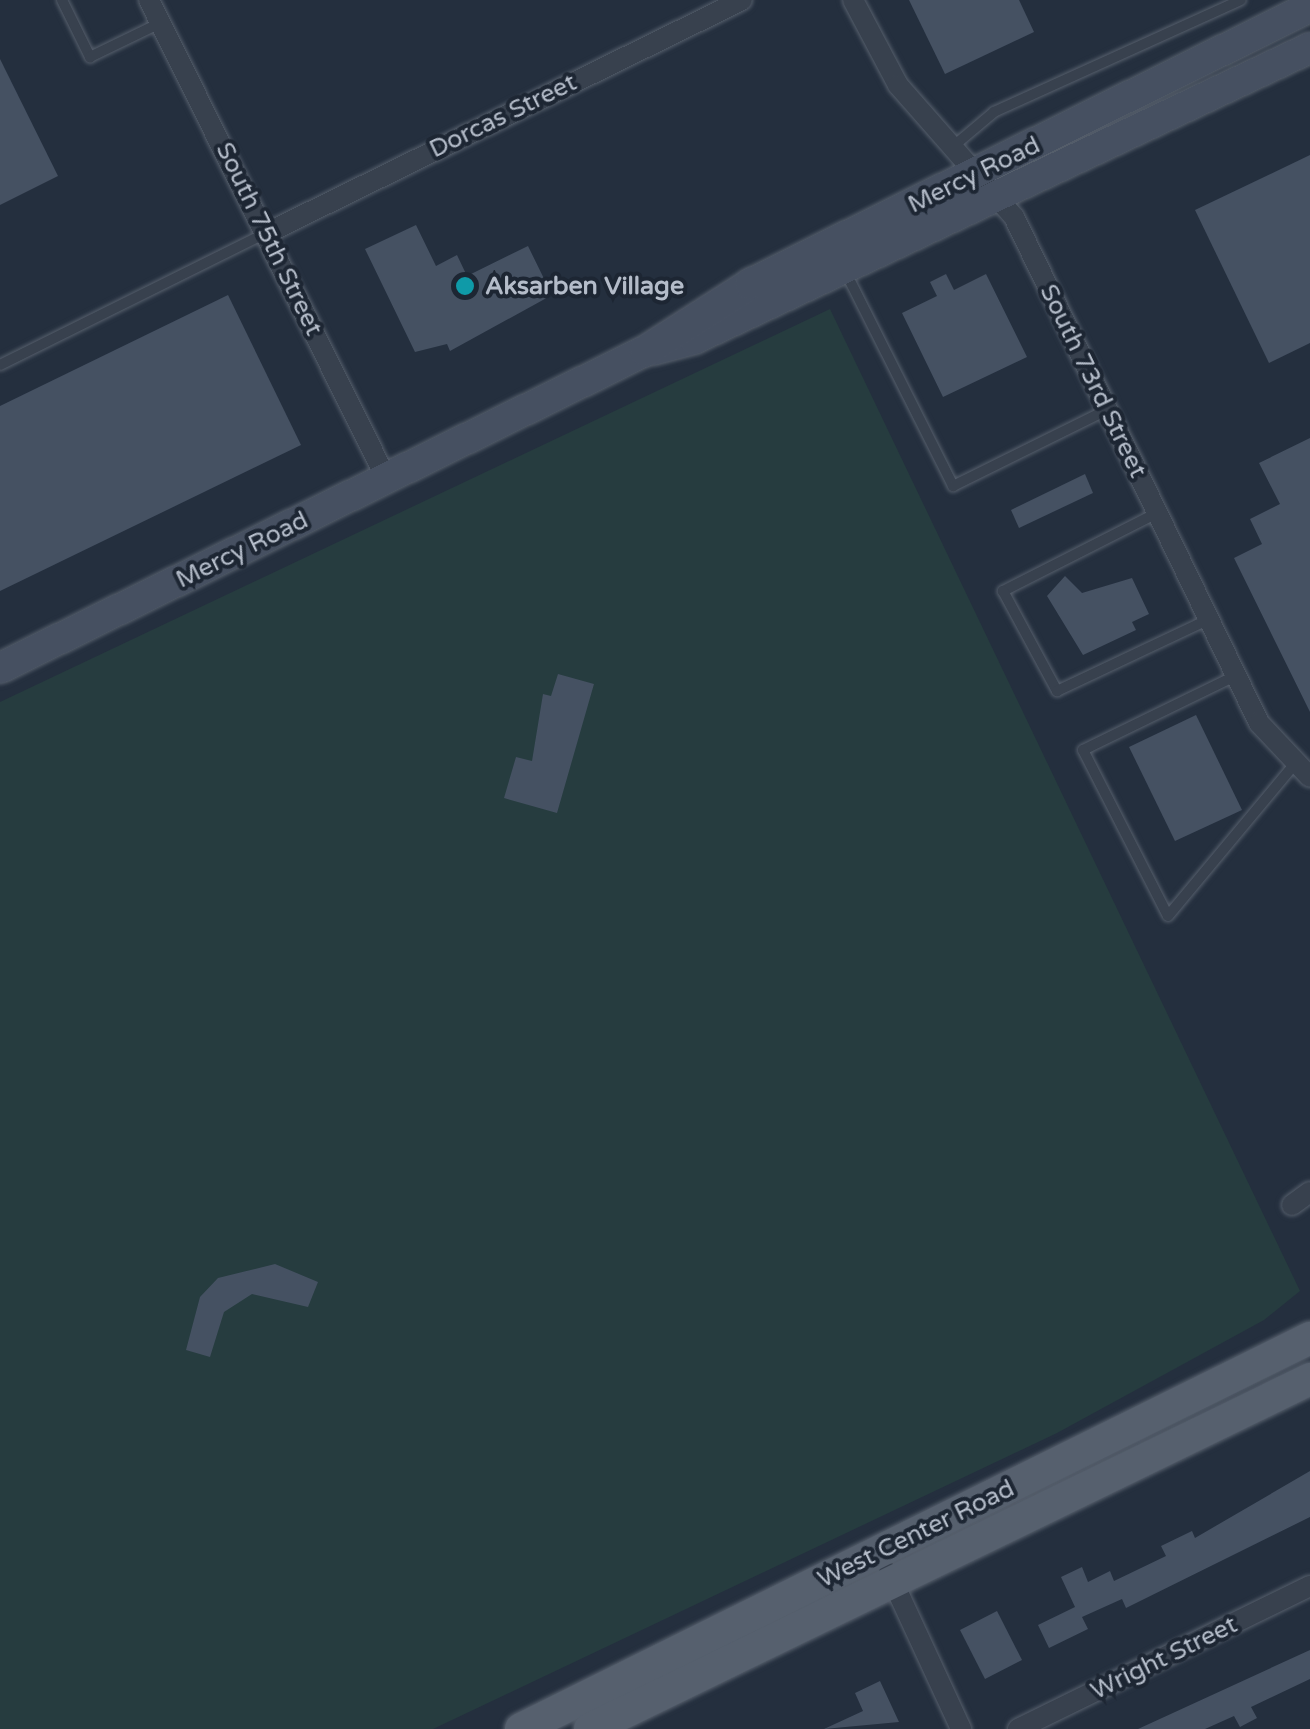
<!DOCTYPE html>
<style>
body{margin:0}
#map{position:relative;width:1310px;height:1729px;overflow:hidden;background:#242f3e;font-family:"Varela Round",sans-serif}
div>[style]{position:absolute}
.green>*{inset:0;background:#263c3f}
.building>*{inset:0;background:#455162}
.roads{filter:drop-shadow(0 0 2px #565f6c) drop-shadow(0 0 2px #565f6c)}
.service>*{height:10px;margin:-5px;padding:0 5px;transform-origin:5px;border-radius:5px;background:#38414e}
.minor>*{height:20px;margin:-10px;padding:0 10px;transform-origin:10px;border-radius:10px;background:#38414e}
.secondary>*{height:30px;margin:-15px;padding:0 15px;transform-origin:15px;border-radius:15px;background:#465061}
.primary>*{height:32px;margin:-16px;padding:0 16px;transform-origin:16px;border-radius:16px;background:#56606e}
.dots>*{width:28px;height:28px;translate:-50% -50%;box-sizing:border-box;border:5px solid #1d2633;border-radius:50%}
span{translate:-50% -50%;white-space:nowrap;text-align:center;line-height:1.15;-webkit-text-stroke:8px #1d2633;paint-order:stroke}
.street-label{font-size:25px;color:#b4bcc9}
.poi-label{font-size:25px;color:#b4bcc9;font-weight:700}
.left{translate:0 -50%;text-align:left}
</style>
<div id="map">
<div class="green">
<i style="clip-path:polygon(830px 309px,1300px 1291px,1264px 1320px,1057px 1433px,433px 1729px,0 1729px,0 702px)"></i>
</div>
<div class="building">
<i style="clip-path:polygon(909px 0,1019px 0,1034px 32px,945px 74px)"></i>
<i style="clip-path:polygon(0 59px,58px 176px,0 205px)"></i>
<i style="clip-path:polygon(1310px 155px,1310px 343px,1269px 363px,1195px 210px)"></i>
<i style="clip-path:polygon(416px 225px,436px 266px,457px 255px,467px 276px,528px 246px,552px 295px,450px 351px,447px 344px,415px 352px,365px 249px)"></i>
<i style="clip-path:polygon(946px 274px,954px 290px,986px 274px,1027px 357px,943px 397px,902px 313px,937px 296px,930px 282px)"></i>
<i style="clip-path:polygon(228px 295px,301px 445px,0 591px,0 406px)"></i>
<i style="clip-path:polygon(1310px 438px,1310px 712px,1234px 558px,1262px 544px,1250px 519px,1280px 504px,1259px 463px)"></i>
<i style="clip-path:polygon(1085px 474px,1093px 493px,1019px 528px,1011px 510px)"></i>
<i style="clip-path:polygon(1065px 576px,1082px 593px,1132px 578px,1149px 614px,1132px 622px,1136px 630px,1083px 655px,1047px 596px)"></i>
<i style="clip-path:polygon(558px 674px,594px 684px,557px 813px,504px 798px,516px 757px,532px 761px,543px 694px,551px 696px)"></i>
<i style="clip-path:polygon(1196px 715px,1242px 810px,1175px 841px,1129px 747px)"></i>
<i style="clip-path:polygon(275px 1264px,318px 1282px,308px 1307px,252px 1294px,224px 1312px,210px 1357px,186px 1350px,200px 1297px,218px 1278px)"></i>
<i style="clip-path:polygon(1310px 1471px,1310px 1517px,1126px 1608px,1122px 1599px,1082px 1617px,1088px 1629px,1049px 1648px,1038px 1625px,1075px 1607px,1061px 1577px,1082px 1567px,1088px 1582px,1110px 1571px,1114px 1581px,1166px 1556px,1161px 1546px,1192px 1531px,1195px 1538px)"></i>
<i style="clip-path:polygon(997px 1611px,1022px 1660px,985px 1679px,960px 1630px)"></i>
<i style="clip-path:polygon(1310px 1650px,1310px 1679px,1251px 1707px,1257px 1718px,1240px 1727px,1234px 1716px,1205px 1729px,1138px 1729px)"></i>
<i style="clip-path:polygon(880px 1681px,899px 1722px,824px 1729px,863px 1711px,855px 1693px)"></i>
</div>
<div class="roads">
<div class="service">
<i style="left:62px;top:0;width:64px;rotate:63.8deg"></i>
<i style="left:90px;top:57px;width:78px;rotate:-25.9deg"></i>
<i style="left:956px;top:144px;width:50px;rotate:-40.1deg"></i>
<i style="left:994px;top:112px;width:271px;rotate:-24.4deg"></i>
<i style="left:845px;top:271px;width:241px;rotate:63.3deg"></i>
<i style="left:953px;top:486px;width:172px;rotate:-26.3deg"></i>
<i style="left:0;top:365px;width:295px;rotate:-26.4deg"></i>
<i style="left:1157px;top:513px;width:173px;rotate:153.1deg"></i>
<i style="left:1003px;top:591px;width:114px;rotate:61.6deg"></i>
<i style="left:1057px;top:691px;width:168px;rotate:-25.3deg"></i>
<i style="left:1235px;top:676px;width:169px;rotate:154deg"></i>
<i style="left:1083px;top:750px;width:186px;rotate:62.9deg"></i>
<i style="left:1168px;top:916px;width:195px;rotate:-50.2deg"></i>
</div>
<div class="minor">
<i style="left:149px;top:0;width:536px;rotate:63.63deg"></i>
<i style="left:853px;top:0;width:96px;rotate:62.1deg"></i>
<i style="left:898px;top:85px;width:176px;rotate:48.7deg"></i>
<i style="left:1014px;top:217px;width:562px;rotate:64.16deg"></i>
<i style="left:1259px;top:723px;width:74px;rotate:46.6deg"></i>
<i style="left:265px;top:234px;width:531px;rotate:-26.13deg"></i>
<i style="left:1292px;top:1205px;width:22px;rotate:-36deg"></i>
<i style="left:889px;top:1573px;width:172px;rotate:65.2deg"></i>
<i style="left:1018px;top:1729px;width:325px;rotate:-26.1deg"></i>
</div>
<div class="secondary">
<i style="left:653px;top:350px;width:42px;rotate:-15deg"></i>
<i style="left:694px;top:339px;width:681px;rotate:-25.29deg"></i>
<i style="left:0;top:668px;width:719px;rotate:-26.17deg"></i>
<i style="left:645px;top:351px;width:125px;rotate:-32.5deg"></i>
<i style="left:750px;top:284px;width:625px;rotate:-26.32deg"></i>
</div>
<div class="primary">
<i style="left:521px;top:1729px;width:881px;rotate:-26.36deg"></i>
<i style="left:590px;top:1729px;width:801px;rotate:-25.92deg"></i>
</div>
</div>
<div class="dots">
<i style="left:465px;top:286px;background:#0f9aa8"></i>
</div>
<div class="street-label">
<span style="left:503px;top:116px;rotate:-26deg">Dorcas Street</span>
<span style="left:974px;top:175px;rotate:-26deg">Mercy Road</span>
<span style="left:269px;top:239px;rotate:64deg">South 75th Street</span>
<span style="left:1093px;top:381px;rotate:64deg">South 73rd Street</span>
<span style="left:242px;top:550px;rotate:-26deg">Mercy Road</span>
<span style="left:916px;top:1534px;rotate:-26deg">West Center Road</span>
<span style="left:1164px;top:1658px;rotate:-26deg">Wright Street</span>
</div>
<div class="poi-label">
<span class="left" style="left:485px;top:286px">Aksarben Village</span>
</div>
</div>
